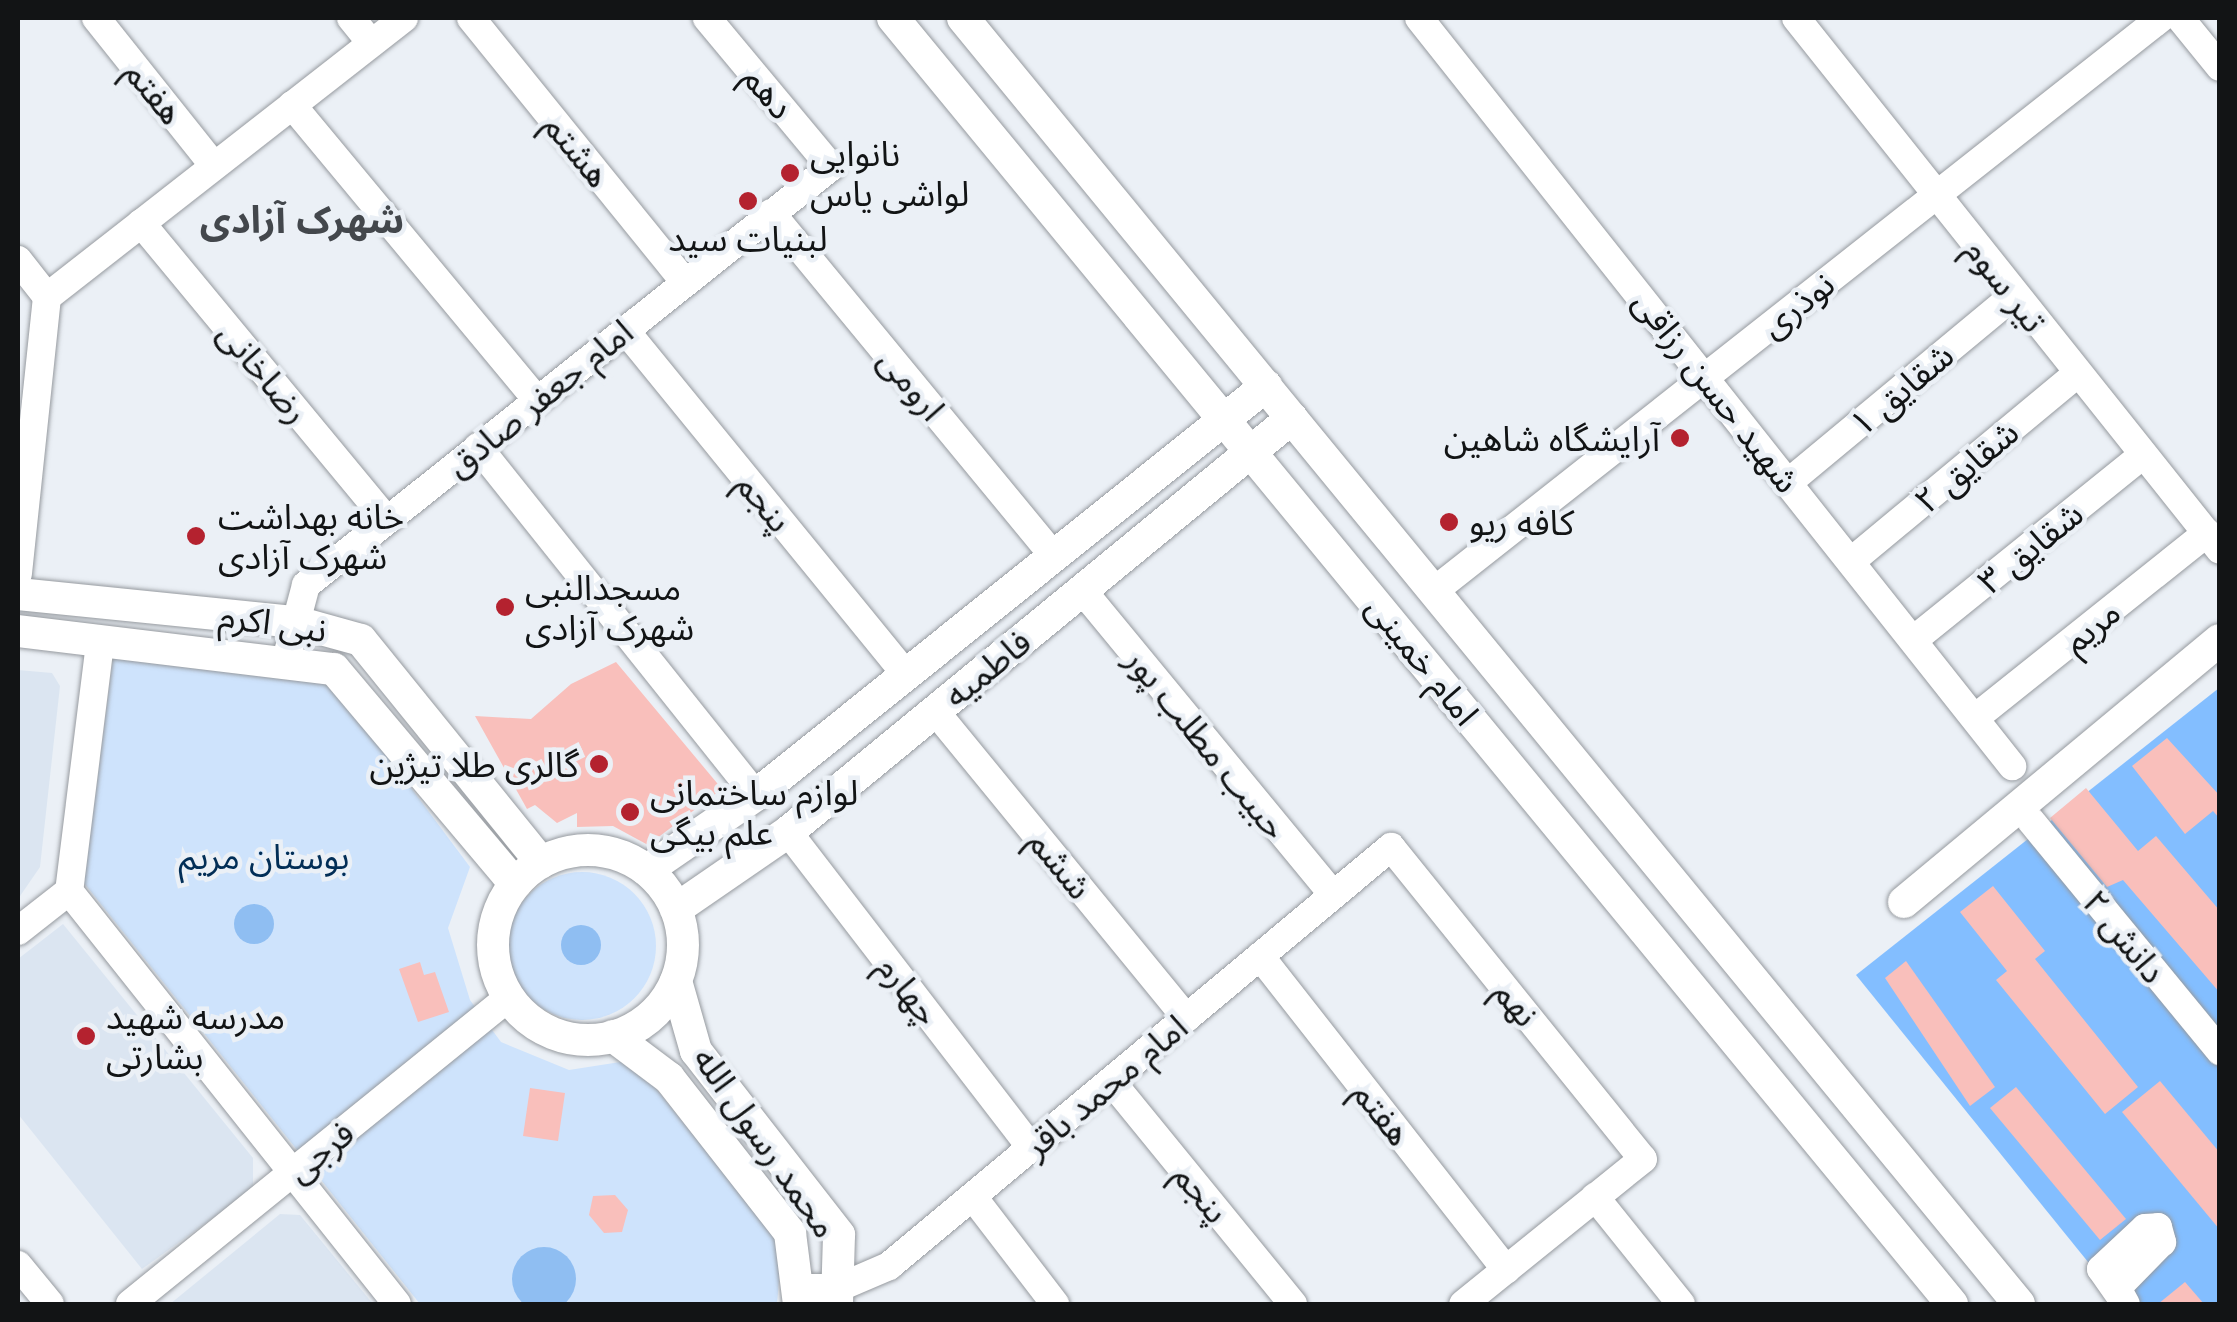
<!DOCTYPE html>
<meta charset="utf-8">
<style>
body{margin:0}
#map{position:relative;width:2237px;height:1322px;overflow:hidden;background:#ebf0f6;font-family:Mulish,"Noto Sans Arabic",sans-serif}
div>[style]{position:absolute}
.built>*{inset:0;background:#dbe5f1}
.green>*{inset:0;background:#cee3fc}
.round{border-radius:50%}
.forest>*{inset:0;background:#83beff}
.water>*{inset:0;background:#8fbef2}
.building>*{inset:0;background:#f9bfbb}
.roads{filter:drop-shadow(0 0 2px #969a9f) drop-shadow(0 0 2px #969a9f)}
.minor>*{height:28px;margin:-14px;padding:0 14px;transform-origin:14px;border-radius:14px;background:#fff}
.tertiary>*{height:32px;margin:-16px;padding:0 16px;transform-origin:16px;border-radius:16px;background:#fff}
.tertiary>.ring{margin:-16px;padding:0;box-sizing:content-box;background:none;border:32px solid #fff;border-radius:50%}
.dots>*{width:28px;height:28px;translate:-50% -50%;box-sizing:border-box;border:5px solid #ebf0f6;border-radius:50%}
span{translate:-50% -50%;white-space:nowrap;text-align:center;line-height:1.15;-webkit-text-stroke:9px #ebf0f6;paint-order:stroke}
.street-label{font-size:35px;color:#121415}
.poi-label{font-size:35px;color:#121415}
.left{translate:0 -50%;text-align:left}
.right{translate:-100% -50%;text-align:right}
.park-label{font-size:35px;color:#022e56}
.neighbourhood-label{font-size:38px;color:#43474c;font-weight:700}
.frame{position:absolute;inset:0;border:20px solid #121415;pointer-events:none}
</style>
<div id="map">
<div class="built">
<i style="clip-path:polygon(18px 670px,52px 673px,60px 686px,40px 867px,18px 899px)"></i>
<i style="clip-path:polygon(63px 924px,253px 1158px,253px 1189px,142px 1269px,18px 1114px,18px 959px)"></i>
<i style="clip-path:polygon(280px 1214px,300px 1215px,373px 1304px,170px 1304px)"></i>
</div>
<div class="green">
<i style="clip-path:polygon(113px 658px,332px 682px,470px 867px,448px 928px,470px 1000px,501px 1042px,569px 1070px,633px 1060px,782px 1246px,777px 1304px,420px 1304px,84px 883px)"></i>
<i class="round" style="left:508px;top:872px;width:148px;height:148px"></i>
</div>
<div class="forest">
<i style="clip-path:polygon(2219px 688px,2219px 1304px,2122px 1304px,1856px 975px)"></i>
</div>
<div class="water">
<i class="round" style="left:234px;top:904px;width:40px;height:40px"></i>
<i class="round" style="left:561px;top:925px;width:40px;height:40px"></i>
<i class="round" style="left:512px;top:1247px;width:64px;height:64px"></i>
</div>
<div class="building">
<i style="clip-path:polygon(616px 662px,722px 789px,648px 845px,613px 826px,577px 827px,577px 813px,557px 823px,535px 805px,527px 809px,475px 716px,531px 719px,571px 684px)"></i>
<i style="clip-path:polygon(2167px 738px,2220px 796px,2220px 819px,2213px 811px,2185px 834px,2132px 766px)"></i>
<i style="clip-path:polygon(2086px 788px,2138px 851px,2156px 836px,2220px 911px,2220px 993px,2123px 880px,2107px 887px,2050px 818px)"></i>
<i style="clip-path:polygon(1993px 886px,2045px 951px,2035px 959px,2138px 1087px,2105px 1114px,1996px 980px,2007px 971px,1960px 912px)"></i>
<i style="clip-path:polygon(1906px 961px,1995px 1087px,1970px 1106px,1885px 978px)"></i>
<i style="clip-path:polygon(420px 962px,424px 975px,435px 972px,449px 1012px,418px 1022px,399px 969px)"></i>
<i style="clip-path:polygon(2160px 1081px,2220px 1153px,2220px 1230px,2122px 1112px)"></i>
<i style="clip-path:polygon(2016px 1087px,2126px 1219px,2100px 1240px,1990px 1108px)"></i>
<i style="clip-path:polygon(530px 1088px,565px 1093px,558px 1141px,523px 1136px)"></i>
<i style="clip-path:polygon(615px 1195px,628px 1210px,622px 1232px,604px 1233px,589px 1215px,593px 1196px)"></i>
<i style="clip-path:polygon(2185px 1282px,2204px 1304px,2158px 1304px)"></i>
</div>
<div class="roads">
<div class="minor">
<i style="left:96px;top:18px;width:189px;rotate:51.4deg"></i>
<i style="left:351px;top:18px;width:32px;rotate:51deg"></i>
<i style="left:471px;top:18px;width:340px;rotate:51deg"></i>
<i style="left:1419px;top:18px;width:955px;rotate:51.59deg"></i>
<i style="left:1796px;top:18px;width:680px;rotate:51.45deg"></i>
<i style="left:2180px;top:18px;width:63px;rotate:50.8deg"></i>
<i style="left:292px;top:105px;width:383px;rotate:50.3deg"></i>
<i style="left:771px;top:213px;width:443px;rotate:50.5deg"></i>
<i style="left:141px;top:223px;width:386px;rotate:50.4deg"></i>
<i style="left:18px;top:260px;width:47px;rotate:51.9deg"></i>
<i style="left:47px;top:297px;width:278px;rotate:96deg"></i>
<i style="left:47px;top:297px;width:453px;rotate:-38deg"></i>
<i style="left:625px;top:330px;width:445px;rotate:50.8deg"></i>
<i style="left:478px;top:447px;width:445px;rotate:51.4deg"></i>
<i style="left:1789px;top:482px;width:291px;rotate:-39.7deg"></i>
<i style="left:1854px;top:559px;width:291px;rotate:-39.7deg"></i>
<i style="left:1082px;top:590px;width:395px;rotate:50.5deg"></i>
<i style="left:1434px;top:591px;width:926px;rotate:-38.24deg"></i>
<i style="left:1916px;top:638px;width:292px;rotate:-38.9deg"></i>
<i style="left:100px;top:643px;width:250px;rotate:97.1deg"></i>
<i style="left:69px;top:891px;width:527px;rotate:51.54deg"></i>
<i style="left:287px;top:656px;width:73px;rotate:-75deg"></i>
<i style="left:306px;top:585px;width:671px;rotate:-38.53deg"></i>
<i style="left:831px;top:167px;width:194px;rotate:-129.8deg"></i>
<i style="left:935px;top:711px;width:397px;rotate:50.7deg"></i>
<i style="left:1975px;top:718px;width:297px;rotate:-38.6deg"></i>
<i style="left:2031px;top:821px;width:298px;rotate:50.6deg"></i>
<i style="left:788px;top:832px;width:398px;rotate:52.4deg"></i>
<i style="left:18px;top:931px;width:65px;rotate:-38.1deg"></i>
<i style="left:1260px;top:956px;width:399px;rotate:51.9deg"></i>
<i style="left:1111px;top:1081px;width:288px;rotate:50.8deg"></i>
<i style="left:973px;top:1197px;width:135px;rotate:52.5deg"></i>
<i style="left:1595px;top:1197px;width:137px;rotate:51.2deg"></i>
<i style="left:18px;top:1265px;width:50px;rotate:50.6deg"></i>
<i style="left:801px;top:1288px;width:37px"></i>
<i style="left:838px;top:1288px;width:56px;rotate:-23.3deg"></i>
<i style="left:889px;top:1266px;width:654px;rotate:-39.85deg"></i>
<i style="left:1391px;top:847px;width:401px;rotate:51.1deg"></i>
<i style="left:1643px;top:1159px;width:231px;rotate:141.1deg"></i>
<i style="left:2120px;top:1296px;width:33px;rotate:-125deg"></i>
<i style="left:2101px;top:1269px;width:60px;rotate:-43deg"></i>
<i style="left:2145px;top:1228px;width:13px;rotate:-4deg"></i>
<i style="left:2158px;top:1227px;width:16px;rotate:75deg"></i>
<i style="left:2162px;top:1242px;width:64px;rotate:134.4deg"></i>
<i style="left:2117px;top:1288px;width:18px;rotate:61deg"></i>
<i style="left:130px;top:1304px;width:488px;rotate:-39deg"></i>
</div>
<div class="tertiary">
<i style="left:893px;top:18px;width:1666px;rotate:50.53deg"></i>
<i style="left:963px;top:18px;width:1664px;rotate:50.61deg"></i>
<i style="left:18px;top:594px;width:279px;rotate:5.8deg"></i>
<i style="left:296px;top:622px;width:67px;rotate:15.5deg"></i>
<i style="left:361px;top:640px;width:286px;rotate:51deg"></i>
<i style="left:18px;top:631px;width:318px;rotate:6.9deg"></i>
<i style="left:334px;top:669px;width:281px;rotate:49.9deg"></i>
<i class="ring" style="left:493px;top:850px;width:158px;height:158px"></i>
<i style="left:647px;top:870px;width:132px;rotate:-34.5deg"></i>
<i style="left:756px;top:795px;width:654px;rotate:-38.73deg"></i>
<i style="left:1904px;top:902px;width:410px;rotate:-39.7deg"></i>
<i style="left:676px;top:909px;width:136px;rotate:-34.5deg"></i>
<i style="left:788px;top:832px;width:652px;rotate:-39.4deg"></i>
<i style="left:676px;top:981px;width:73px;rotate:74.1deg"></i>
<i style="left:696px;top:1051px;width:233px;rotate:52.1deg"></i>
<i style="left:839px;top:1235px;width:69px;rotate:91.7deg"></i>
<i style="left:613px;top:1036px;width:70px;rotate:36.9deg"></i>
<i style="left:669px;top:1078px;width:197px;rotate:52deg"></i>
<i style="left:790px;top:1233px;width:72px;rotate:82.8deg"></i>
</div>
</div>
<div class="dots">
<i style="left:790px;top:173px;background:#b4222f"></i>
<i style="left:748px;top:201px;background:#b4222f"></i>
<i style="left:1680px;top:438px;background:#b4222f"></i>
<i style="left:1449px;top:522px;background:#b4222f"></i>
<i style="left:196px;top:536px;background:#b4222f"></i>
<i style="left:505px;top:607px;background:#b4222f"></i>
<i style="left:599px;top:764px;background:#b4222f"></i>
<i style="left:630px;top:812px;background:#b4222f"></i>
<i style="left:86px;top:1036px;background:#b4222f"></i>
</div>
<div class="street-label">
<span style="left:155px;top:92px;rotate:51deg">هفتم</span>
<span style="left:769px;top:92px;rotate:50deg">دهم</span>
<span style="left:578px;top:150px;rotate:51deg">هشتم</span>
<span style="left:2006px;top:285px;rotate:52deg">تیر سوم</span>
<span style="left:1797px;top:304px;rotate:-38deg">نوذری</span>
<span style="left:264px;top:372px;rotate:50deg">رضاخانی</span>
<span style="left:912px;top:384px;rotate:50deg">ارومی</span>
<span style="left:1901px;top:389px;rotate:-40deg">شقایق ۱</span>
<span style="left:1717px;top:391px;rotate:52deg">شهید حسن رزاقی</span>
<span style="left:539px;top:398px;rotate:-39deg">امام جعفر صادق</span>
<span style="left:1966px;top:466px;rotate:-40deg">شقایق ۲</span>
<span style="left:765px;top:502px;rotate:51deg">پنجم</span>
<span style="left:2030px;top:547px;rotate:-39deg">شقایق ۳</span>
<span style="left:273px;top:622px;rotate:8deg">نبی اکرم</span>
<span style="left:2091px;top:626px;rotate:-39deg">مریم</span>
<span style="left:1423px;top:660px;rotate:51deg">امام خمینی</span>
<span style="left:987px;top:668px;rotate:-39deg">فاطمیه</span>
<span style="left:1207px;top:743px;rotate:51deg">حبیب مطلب پور</span>
<span style="left:1061px;top:864px;rotate:51deg">ششم</span>
<span style="left:2125px;top:936px;rotate:51deg">دانش ۲</span>
<span style="left:909px;top:990px;rotate:52deg">چهارم</span>
<span style="left:1517px;top:1003px;rotate:51deg">نهم</span>
<span style="left:1105px;top:1086px;rotate:-40deg">امام محمد باقر</span>
<span style="left:1383px;top:1113px;rotate:52deg">هفتم</span>
<span style="left:766px;top:1142px;rotate:55deg">محمد رسول الله</span>
<span style="left:320px;top:1151px;rotate:-39deg">فرجی</span>
<span style="left:1202px;top:1193px;rotate:51deg">پنجم</span>
</div>
<div class="poi-label">
<span class="left" style="left:810px;top:173px">نانوایی<br>لواشی یاس</span>
<span style="left:748px;top:238px">لبنیات سید</span>
<span class="right" style="left:1660px;top:438px">آرایشگاه شاهین</span>
<span class="left" style="left:218px;top:536px">خانه بهداشت<br>شهرک آزادی</span>
<span class="left" style="left:1469px;top:522px">کافه ریو</span>
<span class="left" style="left:525px;top:607px">مسجدالنبی<br>شهرک آزادی</span>
<span class="right" style="left:579px;top:764px">گالری طلا تیژین</span>
<span class="left" style="left:650px;top:812px">لوازم ساختمانی<br>علم بیگی</span>
<span class="left" style="left:106px;top:1036px">مدرسه شهید<br>بشارتی</span>
</div>
<div class="park-label">
<span style="left:264px;top:856px">بوستان مریم</span>
</div>
<div class="neighbourhood-label">
<span style="left:302px;top:220px">شهرک آزادی</span>
</div>
<div class="frame"></div>
</div>
